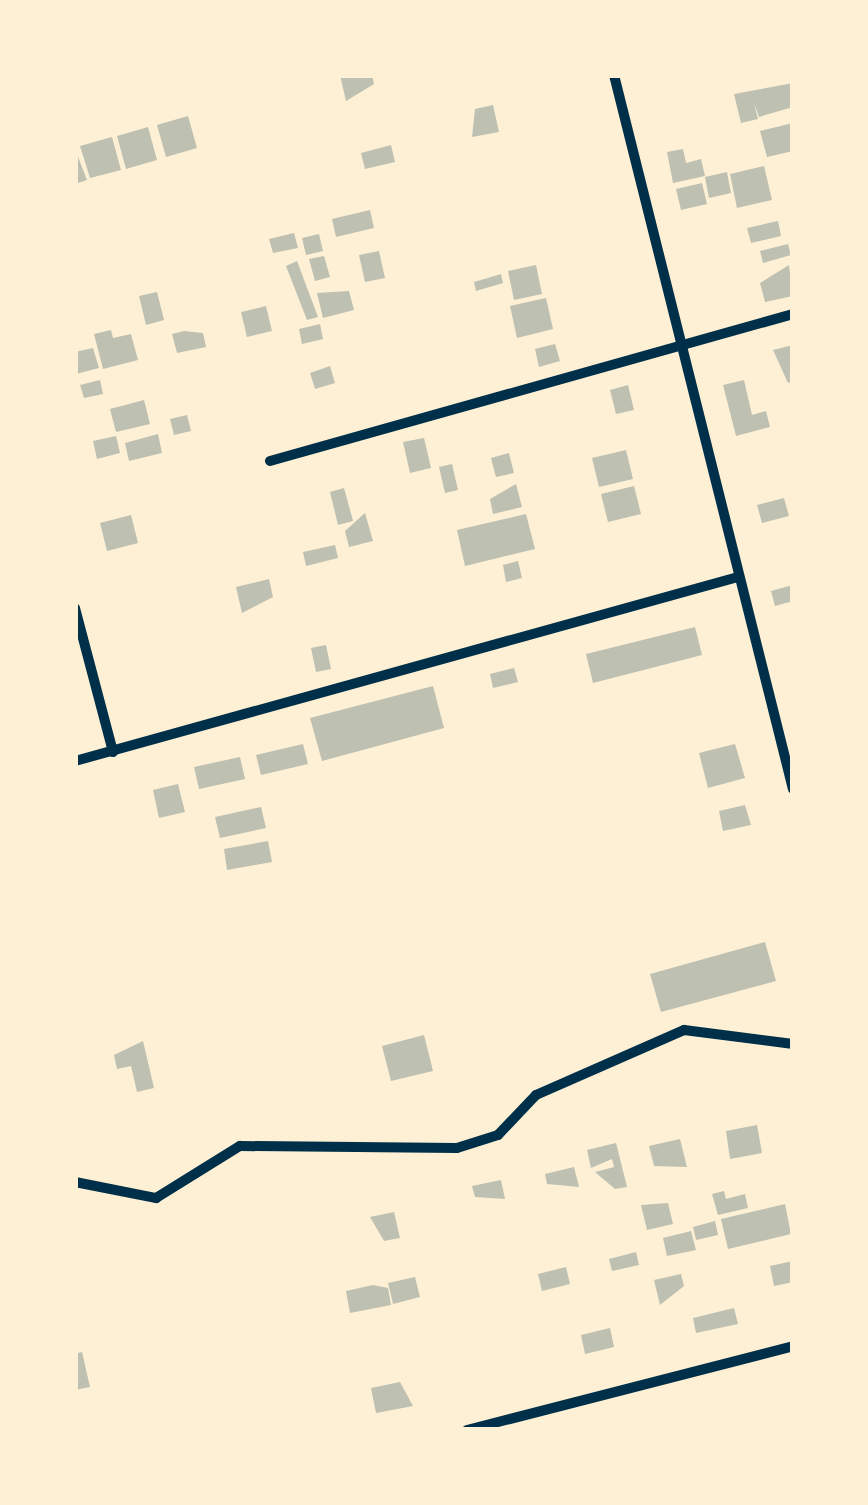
<!DOCTYPE html>
<style>
body{margin:0}
#map{position:relative;width:868px;height:1505px;overflow:hidden;background:#fdf0d5;font-family:"DM Sans",sans-serif}
div>[style]{position:absolute}
.building>*{inset:0;background:#bec0b2}
.minor>*{height:10px;margin:-5px;padding:0 5px;transform-origin:5px;border-radius:5px;background:#003049}
span{translate:-50% -50%;white-space:nowrap;text-align:center;line-height:1.15;-webkit-text-stroke:8px #fdf0d5;paint-order:stroke}
.frame{position:absolute;inset:0;border:78px solid #fdf0d5;pointer-events:none}
</style>
<div id="map">
<div class="building">
<i style="clip-path:polygon(340px 75px,372px 75px,374px 84px,346px 101px)"></i>
<i style="clip-path:polygon(793px 83px,793px 107px,759px 117px,754px 103px,758px 119px,741px 123px,734px 94px)"></i>
<i style="clip-path:polygon(493px 105px,499px 132px,472px 137px,475px 109px)"></i>
<i style="clip-path:polygon(188px 116px,197px 148px,166px 157px,157px 125px)"></i>
<i style="clip-path:polygon(793px 123px,793px 151px,767px 157px,760px 131px)"></i>
<i style="clip-path:polygon(148px 127px,157px 160px,126px 169px,117px 136px)"></i>
<i style="clip-path:polygon(112px 137px,121px 170px,90px 178px,80px 146px)"></i>
<i style="clip-path:polygon(391px 145px,395px 162px,365px 169px,361px 153px)"></i>
<i style="clip-path:polygon(75px 149px,87px 180px,75px 184px)"></i>
<i style="clip-path:polygon(683px 149px,686px 163px,701px 159px,705px 176px,673px 183px,667px 152px)"></i>
<i style="clip-path:polygon(764px 166px,772px 200px,737px 208px,730px 174px)"></i>
<i style="clip-path:polygon(727px 172px,731px 193px,709px 198px,705px 177px)"></i>
<i style="clip-path:polygon(702px 183px,707px 204px,681px 210px,676px 189px)"></i>
<i style="clip-path:polygon(370px 210px,374px 228px,336px 237px,332px 219px)"></i>
<i style="clip-path:polygon(778px 221px,781px 236px,751px 243px,747px 228px)"></i>
<i style="clip-path:polygon(294px 233px,298px 248px,273px 253px,269px 239px)"></i>
<i style="clip-path:polygon(319px 234px,323px 251px,306px 255px,302px 238px)"></i>
<i style="clip-path:polygon(788px 244px,791px 255px,763px 263px,760px 251px)"></i>
<i style="clip-path:polygon(379px 251px,385px 278px,365px 282px,359px 255px)"></i>
<i style="clip-path:polygon(324px 256px,330px 277px,315px 281px,309px 259px)"></i>
<i style="clip-path:polygon(297px 261px,318px 317px,307px 320px,286px 266px)"></i>
<i style="clip-path:polygon(536px 265px,542px 294px,514px 300px,508px 271px)"></i>
<i style="clip-path:polygon(789px 265px,793px 296px,765px 302px,760px 283px)"></i>
<i style="clip-path:polygon(501px 274px,503px 283px,476px 291px,474px 282px)"></i>
<i style="clip-path:polygon(349px 291px,354px 310px,323px 318px,317px 293px)"></i>
<i style="clip-path:polygon(157px 292px,164px 320px,146px 325px,139px 296px)"></i>
<i style="clip-path:polygon(546px 298px,553px 329px,517px 338px,510px 306px)"></i>
<i style="clip-path:polygon(266px 306px,272px 331px,247px 337px,241px 312px)"></i>
<i style="clip-path:polygon(320px 324px,323px 339px,302px 344px,299px 329px)"></i>
<i style="clip-path:polygon(111px 330px,113px 338px,131px 334px,138px 360px,103px 369px,94px 334px)"></i>
<i style="clip-path:polygon(184px 331px,203px 333px,206px 347px,177px 353px,172px 334px)"></i>
<i style="clip-path:polygon(555px 344px,560px 361px,539px 367px,535px 349px)"></i>
<i style="clip-path:polygon(793px 345px,793px 381px,788px 383px,773px 350px)"></i>
<i style="clip-path:polygon(93px 348px,99px 368px,76px 374px,75px 352px)"></i>
<i style="clip-path:polygon(330px 366px,335px 383px,315px 389px,310px 373px)"></i>
<i style="clip-path:polygon(100px 380px,103px 394px,84px 398px,80px 385px)"></i>
<i style="clip-path:polygon(744px 380px,752px 415px,766px 411px,770px 427px,736px 436px,723px 385px)"></i>
<i style="clip-path:polygon(628px 385px,634px 410px,616px 414px,610px 390px)"></i>
<i style="clip-path:polygon(144px 400px,150px 424px,116px 432px,110px 409px)"></i>
<i style="clip-path:polygon(187px 415px,191px 431px,174px 435px,170px 419px)"></i>
<i style="clip-path:polygon(158px 434px,162px 453px,129px 461px,125px 443px)"></i>
<i style="clip-path:polygon(116px 436px,120px 453px,97px 459px,93px 441px)"></i>
<i style="clip-path:polygon(424px 438px,431px 468px,410px 473px,403px 442px)"></i>
<i style="clip-path:polygon(626px 450px,633px 479px,599px 487px,592px 458px)"></i>
<i style="clip-path:polygon(509px 453px,514px 473px,496px 477px,491px 458px)"></i>
<i style="clip-path:polygon(452px 464px,458px 490px,445px 493px,439px 467px)"></i>
<i style="clip-path:polygon(516px 484px,522px 507px,493px 514px,490px 499px)"></i>
<i style="clip-path:polygon(634px 486px,641px 514px,608px 522px,601px 494px)"></i>
<i style="clip-path:polygon(344px 488px,353px 521px,338px 525px,330px 492px)"></i>
<i style="clip-path:polygon(784px 498px,789px 516px,762px 523px,757px 505px)"></i>
<i style="clip-path:polygon(365px 513px,373px 541px,349px 547px,345px 531px)"></i>
<i style="clip-path:polygon(526px 514px,535px 549px,465px 566px,457px 530px)"></i>
<i style="clip-path:polygon(131px 515px,138px 543px,107px 551px,100px 523px)"></i>
<i style="clip-path:polygon(335px 545px,338px 558px,306px 566px,303px 552px)"></i>
<i style="clip-path:polygon(518px 561px,522px 578px,506px 582px,503px 565px)"></i>
<i style="clip-path:polygon(269px 579px,273px 597px,242px 613px,236px 587px)"></i>
<i style="clip-path:polygon(793px 585px,793px 601px,775px 606px,771px 591px)"></i>
<i style="clip-path:polygon(695px 627px,702px 655px,593px 683px,586px 654px)"></i>
<i style="clip-path:polygon(326px 645px,331px 669px,316px 672px,311px 648px)"></i>
<i style="clip-path:polygon(514px 668px,518px 682px,493px 688px,490px 674px)"></i>
<i style="clip-path:polygon(433px 686px,444px 728px,322px 761px,310px 718px)"></i>
<i style="clip-path:polygon(303px 744px,308px 764px,261px 775px,256px 755px)"></i>
<i style="clip-path:polygon(735px 744px,745px 778px,708px 788px,699px 753px)"></i>
<i style="clip-path:polygon(240px 757px,245px 779px,199px 789px,194px 767px)"></i>
<i style="clip-path:polygon(178px 784px,185px 812px,159px 818px,153px 790px)"></i>
<i style="clip-path:polygon(745px 805px,751px 825px,723px 831px,719px 811px)"></i>
<i style="clip-path:polygon(261px 807px,266px 828px,220px 838px,215px 817px)"></i>
<i style="clip-path:polygon(268px 841px,272px 862px,227px 870px,224px 849px)"></i>
<i style="clip-path:polygon(765px 942px,776px 981px,661px 1012px,650px 974px)"></i>
<i style="clip-path:polygon(424px 1035px,433px 1071px,391px 1081px,382px 1046px)"></i>
<i style="clip-path:polygon(143px 1041px,154px 1088px,137px 1092px,131px 1066px,117px 1069px,114px 1055px)"></i>
<i style="clip-path:polygon(757px 1125px,762px 1153px,730px 1159px,726px 1131px)"></i>
<i style="clip-path:polygon(680px 1139px,687px 1167px,654px 1166px,649px 1146px)"></i>
<i style="clip-path:polygon(616px 1143px,627px 1187px,615px 1189px,595px 1172px,614px 1167px,612px 1159px,591px 1168px,587px 1150px)"></i>
<i style="clip-path:polygon(574px 1167px,579px 1187px,547px 1184px,545px 1174px)"></i>
<i style="clip-path:polygon(501px 1180px,505px 1199px,475px 1197px,472px 1186px)"></i>
<i style="clip-path:polygon(724px 1191px,726px 1199px,745px 1194px,748px 1208px,718px 1215px,712px 1194px)"></i>
<i style="clip-path:polygon(668px 1203px,673px 1224px,647px 1230px,641px 1205px)"></i>
<i style="clip-path:polygon(785px 1204px,791px 1234px,728px 1249px,721px 1219px)"></i>
<i style="clip-path:polygon(394px 1212px,400px 1238px,384px 1241px,370px 1217px)"></i>
<i style="clip-path:polygon(715px 1221px,718px 1235px,696px 1240px,693px 1227px)"></i>
<i style="clip-path:polygon(691px 1231px,696px 1250px,667px 1256px,663px 1238px)"></i>
<i style="clip-path:polygon(636px 1252px,639px 1265px,612px 1271px,609px 1259px)"></i>
<i style="clip-path:polygon(793px 1261px,793px 1282px,774px 1286px,770px 1266px)"></i>
<i style="clip-path:polygon(566px 1267px,570px 1284px,542px 1291px,538px 1274px)"></i>
<i style="clip-path:polygon(681px 1274px,684px 1286px,660px 1305px,654px 1280px)"></i>
<i style="clip-path:polygon(415px 1277px,420px 1297px,393px 1304px,388px 1283px)"></i>
<i style="clip-path:polygon(373px 1285px,388px 1288px,391px 1305px,350px 1313px,346px 1291px)"></i>
<i style="clip-path:polygon(734px 1308px,738px 1324px,696px 1333px,693px 1318px)"></i>
<i style="clip-path:polygon(610px 1328px,614px 1347px,585px 1354px,581px 1335px)"></i>
<i style="clip-path:polygon(82px 1352px,90px 1387px,75px 1390px,75px 1354px)"></i>
<i style="clip-path:polygon(400px 1382px,413px 1406px,376px 1413px,371px 1388px)"></i>
</div>
<div class="minor">
<i style="left:614px;top:75px;width:736px;rotate:75.93deg"></i>
<i style="left:270px;top:461px;width:543px;rotate:-15.7deg"></i>
<i style="left:75px;top:608px;width:149px;rotate:75.2deg"></i>
<i style="left:75px;top:761px;width:688px;rotate:-15.51deg"></i>
<i style="left:75px;top:1182px;width:83px;rotate:11.2deg"></i>
<i style="left:156px;top:1198px;width:99px;rotate:-31.8deg"></i>
<i style="left:240px;top:1146px;width:217px;rotate:0.5deg"></i>
<i style="left:457px;top:1148px;width:43px;rotate:-17.6deg"></i>
<i style="left:498px;top:1135px;width:55px;rotate:-46.5deg"></i>
<i style="left:536px;top:1095px;width:162px;rotate:-23.7deg"></i>
<i style="left:684px;top:1030px;width:110px;rotate:7.3deg"></i>
<i style="left:467px;top:1430px;width:337px;rotate:-14.4deg"></i>
</div>
<div class="frame"></div>
</div>
